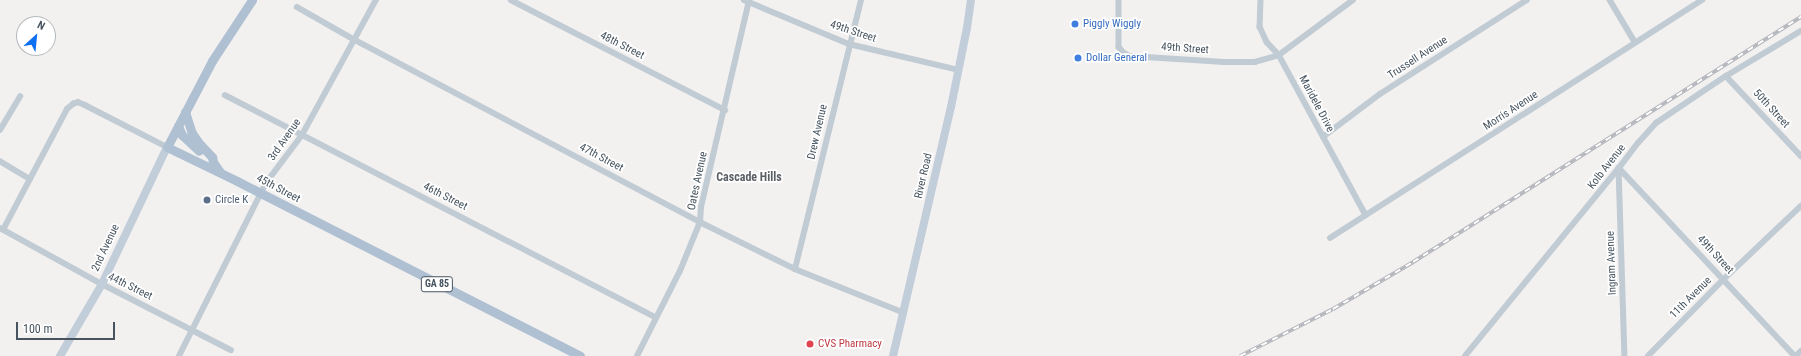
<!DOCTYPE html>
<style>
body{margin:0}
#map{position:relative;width:1801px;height:356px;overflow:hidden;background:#f3f0f0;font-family:"Roboto Condensed",sans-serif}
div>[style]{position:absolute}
.street>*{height:5.5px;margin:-2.75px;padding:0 2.75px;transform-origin:2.75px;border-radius:2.75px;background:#c0cbd3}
.secondary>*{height:8px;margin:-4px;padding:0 4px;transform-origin:4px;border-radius:4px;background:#c2cdda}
.primary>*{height:9px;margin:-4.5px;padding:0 4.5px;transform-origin:4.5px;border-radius:4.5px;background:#aec0d1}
.rail>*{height:3.5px;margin-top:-1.75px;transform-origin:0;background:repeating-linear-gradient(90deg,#fff 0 6px,#b2b5bb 0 12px);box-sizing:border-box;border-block:1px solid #b2b5bb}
.dots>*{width:11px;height:11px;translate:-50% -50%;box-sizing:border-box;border:2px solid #fff;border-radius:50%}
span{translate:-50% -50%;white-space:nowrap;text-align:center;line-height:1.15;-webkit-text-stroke:3.5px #fff;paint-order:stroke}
.shield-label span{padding:1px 3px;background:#fff;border:1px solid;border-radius:3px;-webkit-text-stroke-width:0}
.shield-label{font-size:10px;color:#47545f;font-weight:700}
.shop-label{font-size:11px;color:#366cbe}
.left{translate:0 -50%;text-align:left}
.street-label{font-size:11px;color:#47545f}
.service-label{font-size:11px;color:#4e5e75}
.health-label{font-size:11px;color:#be3a42}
.neighbourhood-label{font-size:12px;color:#5c6066;font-weight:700}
.north{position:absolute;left:16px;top:16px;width:40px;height:40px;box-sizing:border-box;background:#fff;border:1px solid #b5bbbf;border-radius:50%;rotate:27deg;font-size:11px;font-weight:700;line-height:16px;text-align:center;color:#47545f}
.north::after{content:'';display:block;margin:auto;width:14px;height:18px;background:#0d70f0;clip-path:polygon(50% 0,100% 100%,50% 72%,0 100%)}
.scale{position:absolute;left:16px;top:322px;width:99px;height:18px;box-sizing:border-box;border:2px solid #47545f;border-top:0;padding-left:5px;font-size:12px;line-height:14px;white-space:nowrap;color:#47545f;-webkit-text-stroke:3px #fff;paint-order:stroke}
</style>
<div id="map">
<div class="street">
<i style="left:511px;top:0;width:241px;rotate:27.2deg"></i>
<i style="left:744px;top:0;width:114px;rotate:22.7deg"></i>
<i style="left:849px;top:44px;width:113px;rotate:13.3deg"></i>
<i style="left:1119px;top:0;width:47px;rotate:90deg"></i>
<i style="left:1119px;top:47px;width:8px;rotate:50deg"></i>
<i style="left:1124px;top:53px;width:7px;rotate:27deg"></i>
<i style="left:1130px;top:56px;width:94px;rotate:3.7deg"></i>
<i style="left:1224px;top:62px;width:31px"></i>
<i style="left:1255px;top:62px;width:25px;rotate:-16deg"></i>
<i style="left:1279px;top:55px;width:92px;rotate:-36.6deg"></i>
<i style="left:1261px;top:0;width:27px;rotate:92deg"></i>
<i style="left:1260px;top:27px;width:17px;rotate:65deg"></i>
<i style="left:1267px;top:42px;width:18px;rotate:47deg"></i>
<i style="left:1279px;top:55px;width:182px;rotate:61.5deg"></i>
<i style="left:1610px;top:0;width:49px;rotate:59.2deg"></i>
<i style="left:297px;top:7px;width:67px;rotate:29.6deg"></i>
<i style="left:355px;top:40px;width:390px;rotate:27.8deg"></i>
<i style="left:700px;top:222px;width:106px;rotate:26.3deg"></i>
<i style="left:795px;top:269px;width:115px;rotate:21.9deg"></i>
<i style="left:1726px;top:76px;width:110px;rotate:46.8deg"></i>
<i style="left:225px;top:95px;width:485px;rotate:27.3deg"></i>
<i style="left:0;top:130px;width:39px;rotate:-59deg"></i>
<i style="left:1323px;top:137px;width:71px;rotate:-37deg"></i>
<i style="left:1380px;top:94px;width:174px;rotate:-32.6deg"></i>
<i style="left:0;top:161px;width:35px;rotate:31deg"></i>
<i style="left:1619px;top:168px;width:258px;rotate:46.9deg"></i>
<i style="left:1619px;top:168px;width:188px;rotate:88.2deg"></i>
<i style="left:0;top:228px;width:116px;rotate:28.8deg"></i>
<i style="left:102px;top:284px;width:145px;rotate:27.1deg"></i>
<i style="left:3px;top:230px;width:137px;rotate:-62.1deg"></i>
<i style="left:67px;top:109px;width:8px;rotate:-40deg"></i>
<i style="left:73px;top:104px;width:5px;rotate:-22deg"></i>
<i style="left:78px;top:102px;width:8px;rotate:23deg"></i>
<i style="left:85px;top:105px;width:92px;rotate:27.1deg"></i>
<i style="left:1330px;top:238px;width:442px;rotate:-32.6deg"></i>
<i style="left:795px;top:269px;width:277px;rotate:-76.2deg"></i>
<i style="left:179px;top:356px;width:194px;rotate:-63.3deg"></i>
<i style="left:266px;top:183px;width:60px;rotate:-53.1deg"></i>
<i style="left:302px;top:135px;width:154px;rotate:-61.3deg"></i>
<i style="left:637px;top:356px;width:95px;rotate:-63.2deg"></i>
<i style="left:680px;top:271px;width:53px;rotate:-67.8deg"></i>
<i style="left:700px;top:222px;width:15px;rotate:-86deg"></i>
<i style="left:701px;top:207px;width:212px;rotate:-76.9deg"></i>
<i style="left:1465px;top:356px;width:243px;rotate:-50.7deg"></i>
<i style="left:1619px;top:168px;width:31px;rotate:-53deg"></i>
<i style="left:1638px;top:143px;width:27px;rotate:-48deg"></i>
<i style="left:1656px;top:123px;width:84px;rotate:-33.9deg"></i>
<i style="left:1726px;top:76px;width:87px;rotate:-31deg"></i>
<i style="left:1648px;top:356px;width:108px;rotate:-45.4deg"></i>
<i style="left:1724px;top:279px;width:106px;rotate:-43.5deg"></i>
<i style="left:1796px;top:356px;width:7px;rotate:-45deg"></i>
</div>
<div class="secondary">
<i style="left:60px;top:356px;width:83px;rotate:-59.7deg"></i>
<i style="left:102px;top:284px;width:152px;rotate:-64.6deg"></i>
<i style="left:893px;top:356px;width:256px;rotate:-76.9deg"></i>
<i style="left:951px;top:107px;width:81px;rotate:-78.6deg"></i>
<i style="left:967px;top:28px;width:28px;rotate:-82deg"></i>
</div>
<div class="primary">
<i style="left:252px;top:0;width:73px;rotate:123.3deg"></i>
<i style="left:212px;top:61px;width:97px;rotate:117.6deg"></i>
<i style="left:167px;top:147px;width:78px;rotate:25.9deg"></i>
<i style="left:237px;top:181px;width:385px;rotate:27deg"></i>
<i style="left:185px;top:112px;width:22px;rotate:72deg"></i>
<i style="left:192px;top:133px;width:11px;rotate:56deg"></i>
<i style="left:198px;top:142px;width:21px;rotate:47deg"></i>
<i style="left:212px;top:157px;width:5px;rotate:79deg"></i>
<i style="left:213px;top:162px;width:12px;rotate:55deg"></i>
<i style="left:178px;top:126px;width:10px;rotate:66deg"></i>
<i style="left:182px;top:135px;width:23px;rotate:43deg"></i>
</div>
<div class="rail">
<i style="left:1240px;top:356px;width:104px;rotate:-26.8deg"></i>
<i style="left:1333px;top:309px;width:93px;rotate:-30.4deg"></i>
<i style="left:1413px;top:262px;width:459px;rotate:-32.3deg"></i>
</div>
<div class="dots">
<i style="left:1075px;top:24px;background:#3f7fe0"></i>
<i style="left:1078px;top:58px;background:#3f7fe0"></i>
<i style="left:207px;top:200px;background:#5c6f8a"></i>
<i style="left:810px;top:344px;background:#e0444e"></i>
</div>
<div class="shield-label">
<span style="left:437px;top:284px">GA 85</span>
</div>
<div class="shop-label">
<span class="left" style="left:1083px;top:24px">Piggly Wiggly</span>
<span class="left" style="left:1086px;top:58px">Dollar General</span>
</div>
<div class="street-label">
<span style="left:853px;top:32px;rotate:18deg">49th Street</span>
<span style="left:622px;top:46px;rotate:27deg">48th Street</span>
<span style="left:1185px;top:49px;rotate:4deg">49th Street</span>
<span style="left:1418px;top:58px;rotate:-33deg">Trussell Avenue</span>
<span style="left:1316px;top:104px;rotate:62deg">Maridele Drive</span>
<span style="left:1771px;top:109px;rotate:47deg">50th Street</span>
<span style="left:1511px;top:111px;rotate:-33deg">Morris Avenue</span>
<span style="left:818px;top:132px;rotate:-77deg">Drew Avenue</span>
<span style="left:285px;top:140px;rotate:-55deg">3rd Avenue</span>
<span style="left:601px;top:158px;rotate:28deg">47th Street</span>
<span style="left:1607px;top:167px;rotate:-52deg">Kolb Avenue</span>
<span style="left:924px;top:176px;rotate:-77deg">River Road</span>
<span style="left:698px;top:181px;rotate:-78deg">Oates Avenue</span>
<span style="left:278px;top:189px;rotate:28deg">45th Street</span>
<span style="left:445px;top:197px;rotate:27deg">46th Street</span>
<span style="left:106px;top:248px;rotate:-65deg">2nd Avenue</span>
<span style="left:1715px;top:255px;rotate:47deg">49th Street</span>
<span style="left:1612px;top:263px;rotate:-92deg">Ingram Avenue</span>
<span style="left:130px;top:287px;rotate:26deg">44th Street</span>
<span style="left:1691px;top:298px;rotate:-45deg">11th Avenue</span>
</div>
<div class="service-label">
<span class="left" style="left:215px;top:200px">Circle K</span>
</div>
<div class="health-label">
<span class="left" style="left:818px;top:344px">CVS Pharmacy</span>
</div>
<div class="neighbourhood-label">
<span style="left:749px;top:178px">Cascade Hills</span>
</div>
<div class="north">N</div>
<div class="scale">100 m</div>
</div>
